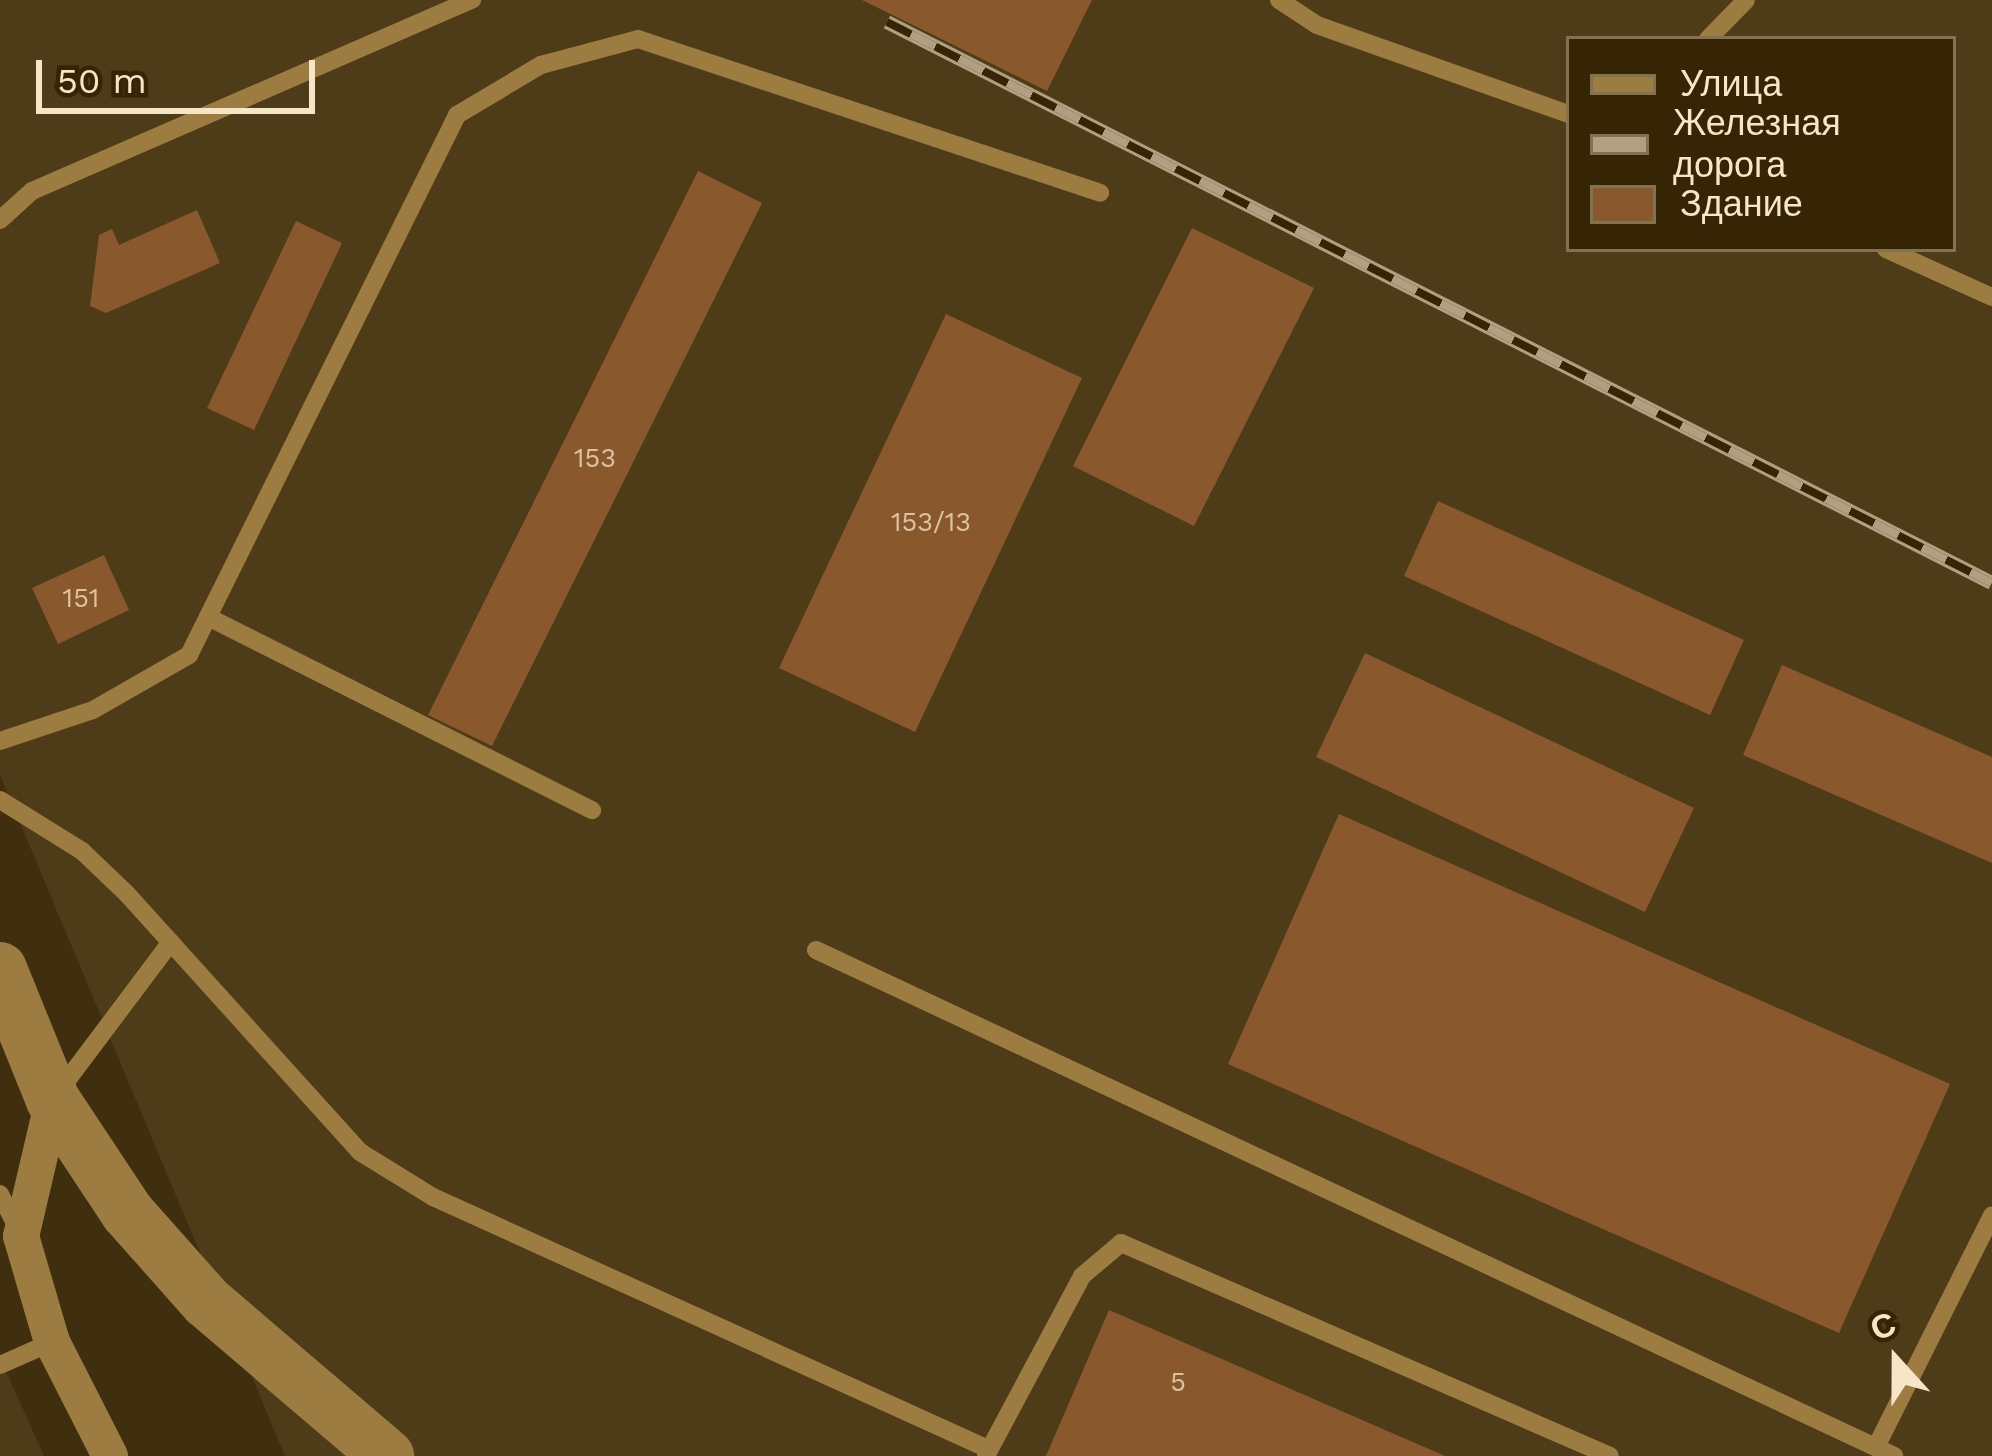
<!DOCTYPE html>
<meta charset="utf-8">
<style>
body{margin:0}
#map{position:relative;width:1992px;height:1456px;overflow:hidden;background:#402f0f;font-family:"Work Sans",sans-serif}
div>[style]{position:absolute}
.built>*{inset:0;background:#4e3b18}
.building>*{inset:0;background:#89592d}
.lane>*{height:18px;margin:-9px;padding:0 9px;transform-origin:9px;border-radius:9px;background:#9c7c41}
.street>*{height:36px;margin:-18px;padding:0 18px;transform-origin:18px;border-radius:18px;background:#9c7c41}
.secondary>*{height:54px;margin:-27px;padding:0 27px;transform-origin:27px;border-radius:27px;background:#9c7c41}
.rail>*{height:14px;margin-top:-7px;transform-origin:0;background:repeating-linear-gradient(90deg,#352504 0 27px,#b09f80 0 54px);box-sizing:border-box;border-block:3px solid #b09f80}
span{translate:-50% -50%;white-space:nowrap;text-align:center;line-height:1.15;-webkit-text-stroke:10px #352504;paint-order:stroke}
.number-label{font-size:27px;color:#dbc2a0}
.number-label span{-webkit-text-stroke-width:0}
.legend{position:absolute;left:1566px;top:36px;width:390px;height:216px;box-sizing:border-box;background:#352504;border:3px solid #827252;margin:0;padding:15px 21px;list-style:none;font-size:36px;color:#f6e5c7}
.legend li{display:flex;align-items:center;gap:24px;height:60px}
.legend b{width:60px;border:3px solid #827252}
.north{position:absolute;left:1836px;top:1300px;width:120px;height:120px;-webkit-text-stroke:9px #352504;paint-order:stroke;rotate:339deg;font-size:33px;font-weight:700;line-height:48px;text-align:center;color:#f6e5c7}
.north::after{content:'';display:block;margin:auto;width:42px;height:54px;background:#f6e5c7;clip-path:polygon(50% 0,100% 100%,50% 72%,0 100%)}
.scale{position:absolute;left:36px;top:60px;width:279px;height:54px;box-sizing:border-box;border:6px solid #f6e5c7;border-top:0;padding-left:15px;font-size:36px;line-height:42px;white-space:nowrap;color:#f6e5c7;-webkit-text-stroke:9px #352504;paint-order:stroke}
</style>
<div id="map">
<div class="built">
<i style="clip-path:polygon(evenodd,0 0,1992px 0,1992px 1456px,285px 1456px,0 775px,0 0,1569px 39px,1953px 39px,1953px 249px,1569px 249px,1569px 39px)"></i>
<i style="clip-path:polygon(0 1358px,44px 1456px,0 1456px)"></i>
</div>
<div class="building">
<i style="clip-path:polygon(862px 0,1092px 0,1047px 91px)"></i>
<i style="clip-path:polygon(698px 171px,762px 203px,492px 746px,428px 715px)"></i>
<i style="clip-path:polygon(197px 210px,220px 263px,106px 313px,90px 306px,99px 235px,112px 229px,119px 245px)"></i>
<i style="clip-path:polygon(296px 221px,342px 243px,254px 430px,207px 408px)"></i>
<i style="clip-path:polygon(1192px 228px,1314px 288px,1194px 526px,1073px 466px)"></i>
<i style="clip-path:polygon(946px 314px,1082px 378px,915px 732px,779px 668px)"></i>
<i style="clip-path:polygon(1438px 501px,1744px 640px,1710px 715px,1404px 576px)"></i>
<i style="clip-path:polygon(104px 555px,129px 610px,58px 644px,32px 588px)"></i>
<i style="clip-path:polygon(1365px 653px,1694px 808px,1645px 912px,1316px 757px)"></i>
<i style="clip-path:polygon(1782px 665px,1992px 757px,1992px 863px,1743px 755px)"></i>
<i style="clip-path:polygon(1339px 814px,1950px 1084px,1839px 1333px,1228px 1064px)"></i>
<i style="clip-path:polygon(1109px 1310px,1445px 1456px,1046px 1456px)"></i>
</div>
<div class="lane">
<i style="left:1279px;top:0;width:45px;rotate:33.3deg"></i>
<i style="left:1317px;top:25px;width:267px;rotate:19.5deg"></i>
<i style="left:1708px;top:39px;width:54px;rotate:-45.7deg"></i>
<i style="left:0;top:220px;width:43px;rotate:-42.2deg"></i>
<i style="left:32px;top:191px;width:480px;rotate:-23.5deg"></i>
<i style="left:1886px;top:249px;width:116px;rotate:24.4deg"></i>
<i style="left:208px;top:617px;width:430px;rotate:26.7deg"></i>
<i style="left:0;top:741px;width:98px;rotate:-18.4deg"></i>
<i style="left:93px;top:710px;width:111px;rotate:-29.8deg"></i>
<i style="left:189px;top:655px;width:603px;rotate:-63.6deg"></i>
<i style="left:457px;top:115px;width:98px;rotate:-30.8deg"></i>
<i style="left:541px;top:65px;width:100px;rotate:-15deg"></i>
<i style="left:638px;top:39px;width:487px;rotate:18.4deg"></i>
<i style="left:0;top:800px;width:97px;rotate:31.9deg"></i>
<i style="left:82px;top:851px;width:62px;rotate:43.7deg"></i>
<i style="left:127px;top:894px;width:348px;rotate:47.9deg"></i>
<i style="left:360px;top:1152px;width:86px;rotate:31.7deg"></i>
<i style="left:433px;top:1197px;width:607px;rotate:24.41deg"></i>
<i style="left:816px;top:950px;width:1191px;rotate:25.14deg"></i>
<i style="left:59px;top:1091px;width:186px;rotate:-53.1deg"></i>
<i style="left:0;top:1194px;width:42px;rotate:62.8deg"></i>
<i style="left:0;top:1365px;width:57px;rotate:-23.9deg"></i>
<i style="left:1876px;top:1447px;width:259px;rotate:-63.4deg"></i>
<i style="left:986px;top:1456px;width:204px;rotate:-61.9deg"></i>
<i style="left:1082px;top:1276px;width:51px;rotate:-40.2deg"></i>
<i style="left:1121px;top:1243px;width:533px;rotate:23.54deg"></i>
</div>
<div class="street">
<i style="left:53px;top:1100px;width:140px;rotate:103.2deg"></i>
<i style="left:21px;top:1236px;width:110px;rotate:73.7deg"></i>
<i style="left:52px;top:1342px;width:128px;rotate:63deg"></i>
</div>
<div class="secondary">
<i style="left:0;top:969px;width:141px;rotate:68deg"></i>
<i style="left:53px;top:1100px;width:134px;rotate:56.5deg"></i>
<i style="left:127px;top:1212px;width:120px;rotate:48.4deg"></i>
<i style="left:207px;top:1302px;width:237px;rotate:40.5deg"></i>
</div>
<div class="rail">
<i style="left:887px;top:22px;width:1239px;rotate:26.92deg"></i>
</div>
<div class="number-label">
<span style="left:595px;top:459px">153</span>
<span style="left:931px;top:523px">153/13</span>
<span style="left:81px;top:599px">151</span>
<span style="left:1178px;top:1383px">5</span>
</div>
<ul class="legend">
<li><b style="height:15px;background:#9c7c41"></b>Улица</li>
<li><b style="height:15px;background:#b09f80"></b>Железная дорога</li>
<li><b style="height:33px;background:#89592d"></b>Здание</li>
</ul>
<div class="north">С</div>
<div class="scale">50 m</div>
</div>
